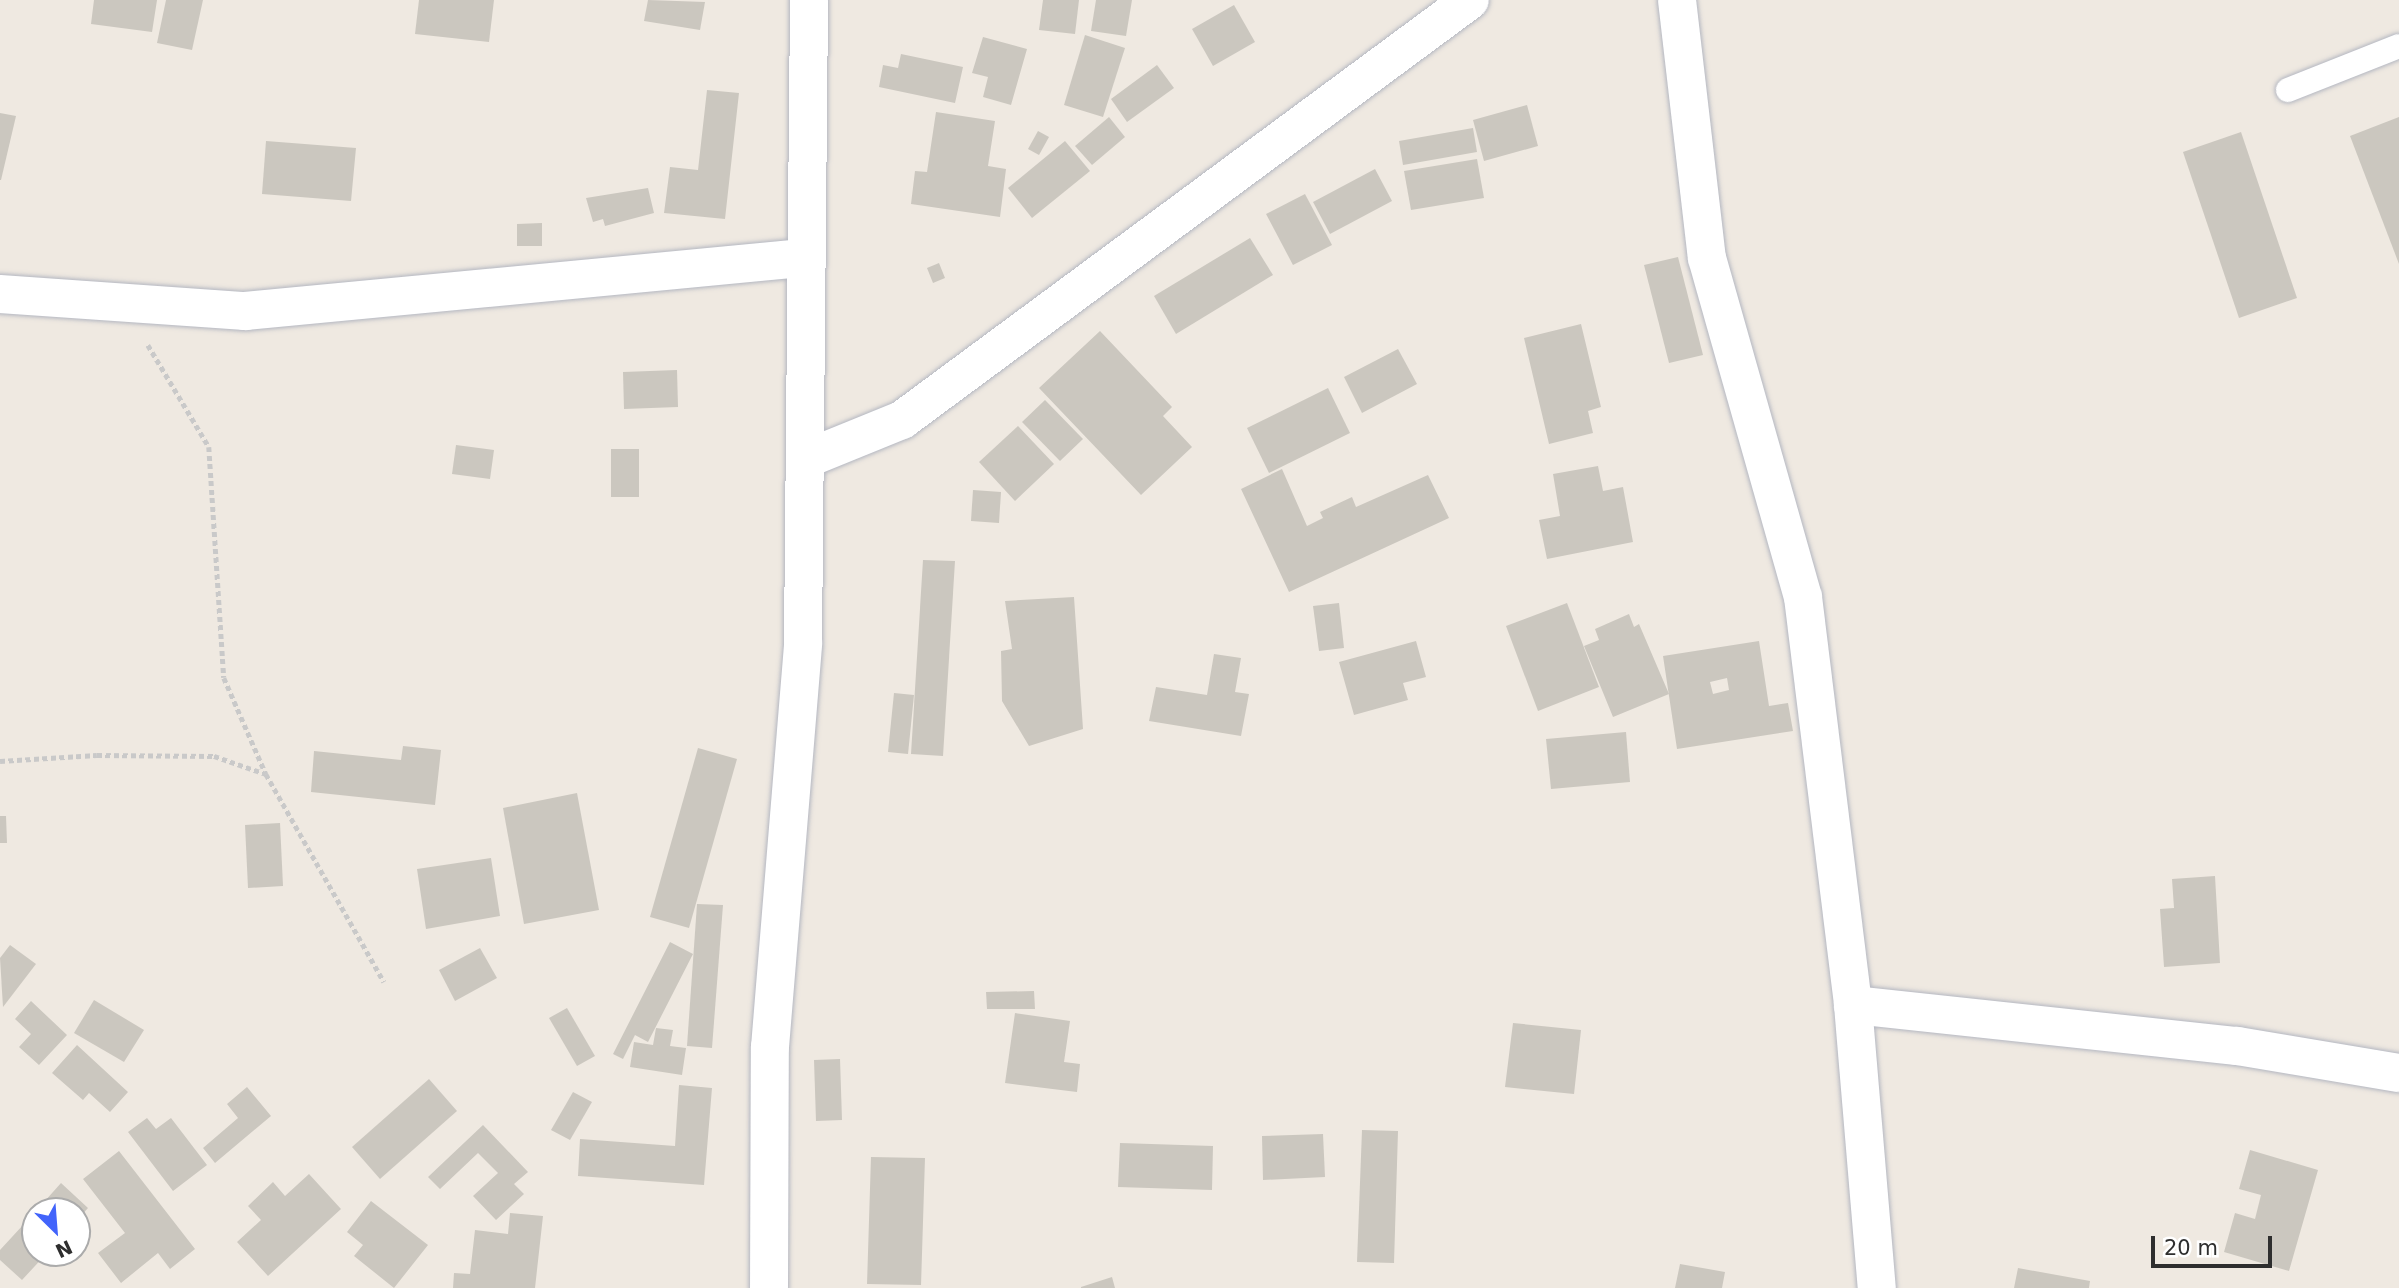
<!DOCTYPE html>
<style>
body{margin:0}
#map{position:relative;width:2399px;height:1288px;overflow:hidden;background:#efe9e1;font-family:"DejaVu Sans",sans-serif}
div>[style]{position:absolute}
.building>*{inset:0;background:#cbc7bf}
.path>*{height:4.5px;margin-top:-2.25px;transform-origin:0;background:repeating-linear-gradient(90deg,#c9c9c9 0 5px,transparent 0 8.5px)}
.roads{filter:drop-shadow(0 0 2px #b4b7c1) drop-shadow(0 0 2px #b4b7c1)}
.service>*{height:24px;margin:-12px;padding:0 12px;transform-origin:12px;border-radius:12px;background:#fff}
.minor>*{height:38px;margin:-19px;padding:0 19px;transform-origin:19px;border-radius:19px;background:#fff}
.secondary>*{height:38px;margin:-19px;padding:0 19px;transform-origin:19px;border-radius:19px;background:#fff}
span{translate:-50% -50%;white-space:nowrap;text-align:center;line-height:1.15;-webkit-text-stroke:6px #fff;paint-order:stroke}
.north{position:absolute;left:21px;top:1197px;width:70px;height:70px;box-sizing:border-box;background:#fff;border:2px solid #ababab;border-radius:50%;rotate:155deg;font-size:19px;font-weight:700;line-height:28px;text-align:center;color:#2e2e2e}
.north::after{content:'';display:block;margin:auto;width:24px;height:32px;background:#4264fb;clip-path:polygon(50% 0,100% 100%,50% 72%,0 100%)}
.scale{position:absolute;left:2151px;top:1236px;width:121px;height:32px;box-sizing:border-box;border:4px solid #2e2e2e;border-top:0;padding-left:9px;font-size:21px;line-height:24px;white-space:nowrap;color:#2e2e2e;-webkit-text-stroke:5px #fff;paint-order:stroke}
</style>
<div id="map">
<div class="building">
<i style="clip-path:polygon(94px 0,157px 0,152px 32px,91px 24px)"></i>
<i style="clip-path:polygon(166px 0,203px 0,192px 50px,157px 43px)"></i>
<i style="clip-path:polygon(419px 0,494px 0,489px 42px,415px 34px)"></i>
<i style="clip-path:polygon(648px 0,705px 2px,700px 30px,644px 21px)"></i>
<i style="clip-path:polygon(1043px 0,1079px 0,1075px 34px,1039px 30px)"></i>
<i style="clip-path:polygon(1096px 0,1132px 0,1126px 36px,1091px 31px)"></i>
<i style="clip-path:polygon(1234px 5px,1255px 42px,1213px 66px,1192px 29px)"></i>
<i style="clip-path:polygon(1085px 35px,1125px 48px,1103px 117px,1064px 105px)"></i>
<i style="clip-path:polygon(983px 37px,1027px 49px,1011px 105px,983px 97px,988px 77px,972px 73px)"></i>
<i style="clip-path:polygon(901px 54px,963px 67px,955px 103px,879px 87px,883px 65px,898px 68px)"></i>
<i style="clip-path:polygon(1157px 65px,1174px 88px,1127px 122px,1111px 99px)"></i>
<i style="clip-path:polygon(707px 90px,739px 93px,725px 219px,664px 213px,670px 167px,698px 170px)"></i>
<i style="clip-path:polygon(1527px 105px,1538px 146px,1484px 161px,1473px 120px)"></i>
<i style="clip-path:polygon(936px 112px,995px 121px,988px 166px,1006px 169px,1000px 217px,911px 204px,915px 171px,927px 172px)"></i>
<i style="clip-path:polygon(0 113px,16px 116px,1px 180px,0 180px)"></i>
<i style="clip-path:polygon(1109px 117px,1125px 137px,1092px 165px,1075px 146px)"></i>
<i style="clip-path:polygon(2399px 117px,2399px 264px,2350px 136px)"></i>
<i style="clip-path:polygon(1473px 128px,1477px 152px,1403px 165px,1399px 141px)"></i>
<i style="clip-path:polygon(1038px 131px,1049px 137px,1039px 155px,1028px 149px)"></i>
<i style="clip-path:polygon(2241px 132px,2297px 298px,2239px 318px,2183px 152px)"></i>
<i style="clip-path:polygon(266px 141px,356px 148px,351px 201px,262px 194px)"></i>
<i style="clip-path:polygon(1065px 141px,1090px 171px,1032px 218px,1008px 188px)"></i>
<i style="clip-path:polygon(1477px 159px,1484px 198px,1411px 210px,1404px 171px)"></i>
<i style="clip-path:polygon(1375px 169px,1392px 201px,1330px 234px,1313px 202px)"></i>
<i style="clip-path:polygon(648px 188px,654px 213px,605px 226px,603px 219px,593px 222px,586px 198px)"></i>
<i style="clip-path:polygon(1305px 194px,1332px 245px,1293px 265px,1266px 214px)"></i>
<i style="clip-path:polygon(542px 223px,542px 246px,517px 246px,517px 224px)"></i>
<i style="clip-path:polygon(1250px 238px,1273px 275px,1176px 334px,1154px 296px)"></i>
<i style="clip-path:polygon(1678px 257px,1703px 355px,1669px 363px,1644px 265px)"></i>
<i style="clip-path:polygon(939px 263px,945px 278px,933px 283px,927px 268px)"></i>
<i style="clip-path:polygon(1581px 324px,1601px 407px,1588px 411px,1593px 433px,1549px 444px,1524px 338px)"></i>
<i style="clip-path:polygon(1100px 331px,1172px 407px,1163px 416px,1192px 447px,1141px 495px,1039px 388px)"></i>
<i style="clip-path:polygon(1398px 349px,1417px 384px,1362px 413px,1344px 377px)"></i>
<i style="clip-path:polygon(677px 370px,678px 407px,624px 409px,623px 372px)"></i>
<i style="clip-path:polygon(1328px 388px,1350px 433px,1269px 473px,1247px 428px)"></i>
<i style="clip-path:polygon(1045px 400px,1083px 439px,1060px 461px,1022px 422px)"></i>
<i style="clip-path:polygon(1018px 426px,1054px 464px,1015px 501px,979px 462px)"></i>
<i style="clip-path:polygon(456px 445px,494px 450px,490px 479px,452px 474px)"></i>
<i style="clip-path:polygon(611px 449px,639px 449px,639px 497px,611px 497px)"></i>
<i style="clip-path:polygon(1598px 466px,1603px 491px,1623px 487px,1633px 542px,1547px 559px,1539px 520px,1560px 516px,1553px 474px)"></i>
<i style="clip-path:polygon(1282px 469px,1307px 526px,1323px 518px,1320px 512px,1352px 497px,1356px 507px,1428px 475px,1449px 518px,1289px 592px,1241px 489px)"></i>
<i style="clip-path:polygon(973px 490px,1001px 492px,999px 523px,971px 521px)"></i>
<i style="clip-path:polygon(923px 560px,955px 561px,943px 756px,911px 754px)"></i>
<i style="clip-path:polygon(1074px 597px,1083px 729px,1029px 746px,1002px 701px,1001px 651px,1012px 649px,1005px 601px)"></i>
<i style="clip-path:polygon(1339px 603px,1344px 648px,1319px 651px,1313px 606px)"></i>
<i style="clip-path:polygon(1567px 603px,1599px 687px,1538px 711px,1506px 626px)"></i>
<i style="clip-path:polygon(1629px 614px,1634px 627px,1639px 624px,1669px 694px,1613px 717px,1584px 646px,1599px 640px,1595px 629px)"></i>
<i style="clip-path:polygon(1416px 641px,1426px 677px,1403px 683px,1408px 700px,1354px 715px,1339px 662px)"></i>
<i style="clip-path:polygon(evenodd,1759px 641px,1769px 706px,1788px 703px,1793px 731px,1677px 749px,1663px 656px,1759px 641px,1727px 678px,1729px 690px,1713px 694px,1710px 682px,1727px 678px)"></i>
<i style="clip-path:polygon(1214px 654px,1241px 658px,1235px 692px,1249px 694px,1241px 736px,1149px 721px,1156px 687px,1207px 695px)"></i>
<i style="clip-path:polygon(894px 693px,914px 695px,908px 754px,888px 752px)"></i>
<i style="clip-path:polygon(1626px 732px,1630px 782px,1551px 789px,1546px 739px)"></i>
<i style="clip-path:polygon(403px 746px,441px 750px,435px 805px,311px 792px,314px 751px,401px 760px)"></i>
<i style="clip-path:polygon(698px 748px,737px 759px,689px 928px,650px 917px)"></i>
<i style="clip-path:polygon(577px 793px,599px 910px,524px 924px,503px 808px)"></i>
<i style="clip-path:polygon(0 816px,6px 816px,7px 843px,0 843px)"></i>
<i style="clip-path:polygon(280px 823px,283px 886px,248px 888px,245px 825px)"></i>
<i style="clip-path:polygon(491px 858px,500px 916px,426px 929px,417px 869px)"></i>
<i style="clip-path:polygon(2215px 876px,2220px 963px,2164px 967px,2160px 909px,2174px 908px,2172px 879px)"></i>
<i style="clip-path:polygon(697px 904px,723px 905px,712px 1048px,687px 1046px)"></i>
<i style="clip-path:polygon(670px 942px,693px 954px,648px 1042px,635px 1035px,623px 1059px,613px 1054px)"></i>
<i style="clip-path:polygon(10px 945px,36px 964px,3px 1007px,0 958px)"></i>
<i style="clip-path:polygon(480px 948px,497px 978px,455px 1001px,439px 970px)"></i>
<i style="clip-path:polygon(1034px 991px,1035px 1009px,987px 1009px,986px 992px)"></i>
<i style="clip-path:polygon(94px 1000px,144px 1030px,124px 1062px,74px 1033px)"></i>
<i style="clip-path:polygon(31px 1001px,67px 1035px,39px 1065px,19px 1047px,31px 1034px,15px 1019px)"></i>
<i style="clip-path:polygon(567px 1008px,595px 1056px,577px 1066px,549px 1018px)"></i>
<i style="clip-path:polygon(1015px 1013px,1070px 1021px,1064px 1062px,1080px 1064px,1077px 1092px,1005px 1083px)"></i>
<i style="clip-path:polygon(1513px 1023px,1581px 1030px,1574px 1094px,1505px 1087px)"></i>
<i style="clip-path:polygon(656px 1028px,673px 1030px,670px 1046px,686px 1048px,682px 1075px,630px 1067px,634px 1042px,653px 1045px)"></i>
<i style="clip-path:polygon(77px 1045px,128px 1092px,110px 1112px,89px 1093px,83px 1100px,52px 1073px)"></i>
<i style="clip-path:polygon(840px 1059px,842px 1120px,816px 1121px,814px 1060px)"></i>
<i style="clip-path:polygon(429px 1079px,457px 1111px,380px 1179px,352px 1147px)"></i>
<i style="clip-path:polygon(679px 1085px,712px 1088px,704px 1185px,578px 1176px,580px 1139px,675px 1146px)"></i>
<i style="clip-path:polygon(247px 1087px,271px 1116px,215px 1163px,203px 1148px,238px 1118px,227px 1104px)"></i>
<i style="clip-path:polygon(573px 1092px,592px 1102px,570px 1140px,551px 1130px)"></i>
<i style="clip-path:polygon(147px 1118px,156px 1129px,171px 1118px,207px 1165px,173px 1191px,128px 1132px)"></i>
<i style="clip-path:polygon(483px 1125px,528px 1172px,514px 1184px,524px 1194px,496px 1220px,473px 1196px,498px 1173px,478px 1153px,440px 1189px,428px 1177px)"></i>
<i style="clip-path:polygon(1362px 1130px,1398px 1131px,1394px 1263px,1357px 1262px)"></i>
<i style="clip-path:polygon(1323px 1134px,1325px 1177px,1263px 1180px,1262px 1136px)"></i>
<i style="clip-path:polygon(1120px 1143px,1213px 1146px,1212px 1190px,1118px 1187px)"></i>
<i style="clip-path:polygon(2250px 1150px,2318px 1170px,2289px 1271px,2224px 1252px,2235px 1213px,2255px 1219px,2261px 1195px,2239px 1189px)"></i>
<i style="clip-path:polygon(119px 1151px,195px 1249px,170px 1269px,158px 1253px,121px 1283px,98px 1253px,125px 1233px,83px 1179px)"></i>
<i style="clip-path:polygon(871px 1157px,925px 1158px,921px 1285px,867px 1284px)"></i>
<i style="clip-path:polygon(309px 1174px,341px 1209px,268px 1276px,237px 1242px,261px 1220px,248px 1206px,273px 1182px,285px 1196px)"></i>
<i style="clip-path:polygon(61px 1183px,88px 1208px,77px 1220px,77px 1211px,36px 1211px)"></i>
<i style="clip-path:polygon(371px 1201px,428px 1245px,394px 1288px,354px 1256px,363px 1245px,347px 1232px)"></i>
<i style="clip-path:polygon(35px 1212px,35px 1253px,47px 1253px,22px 1280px,0 1260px,0 1250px)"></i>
<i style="clip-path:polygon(510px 1213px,543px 1216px,535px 1288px,453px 1288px,454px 1273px,470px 1274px,475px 1230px,508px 1234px)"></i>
<i style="clip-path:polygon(1680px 1264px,1725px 1272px,1722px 1288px,1675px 1288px)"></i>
<i style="clip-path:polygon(2018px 1268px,2090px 1281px,2089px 1288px,2014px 1288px)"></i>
<i style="clip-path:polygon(1112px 1277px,1115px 1288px,1081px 1288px,1081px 1287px)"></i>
</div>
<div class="path">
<i style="left:148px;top:345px;width:119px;rotate:59.1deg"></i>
<i style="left:209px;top:447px;width:231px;rotate:86.3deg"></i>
<i style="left:224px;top:678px;width:105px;rotate:66.4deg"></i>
<i style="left:0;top:761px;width:97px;rotate:-3.5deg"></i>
<i style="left:97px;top:755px;width:117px;rotate:0.5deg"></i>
<i style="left:214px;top:756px;width:55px;rotate:19.1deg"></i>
<i style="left:266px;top:774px;width:239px;rotate:60.4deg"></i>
</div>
<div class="roads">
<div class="service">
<i style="left:2288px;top:90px;width:119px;rotate:-21.6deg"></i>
</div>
<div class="minor">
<i style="left:1677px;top:0;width:260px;rotate:83.4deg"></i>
<i style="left:1707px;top:258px;width:352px;rotate:74.2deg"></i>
<i style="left:1803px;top:597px;width:411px;rotate:83deg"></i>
<i style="left:1853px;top:1005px;width:284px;rotate:85.2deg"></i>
<i style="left:0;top:294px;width:246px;rotate:4deg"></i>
<i style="left:245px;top:311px;width:561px;rotate:-5.43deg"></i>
<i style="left:806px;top:459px;width:104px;rotate:-22.1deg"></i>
<i style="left:902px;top:420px;width:706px;rotate:-36.48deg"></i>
<i style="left:1853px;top:1005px;width:386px;rotate:6.1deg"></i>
<i style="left:2237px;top:1046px;width:164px;rotate:9.5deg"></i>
</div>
<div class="secondary">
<i style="left:769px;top:1288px;width:241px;rotate:-89.8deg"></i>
<i style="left:770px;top:1047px;width:406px;rotate:-85.3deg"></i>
<i style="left:803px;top:642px;width:642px;rotate:-89.46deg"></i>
</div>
</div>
<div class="north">N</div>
<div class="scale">20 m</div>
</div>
